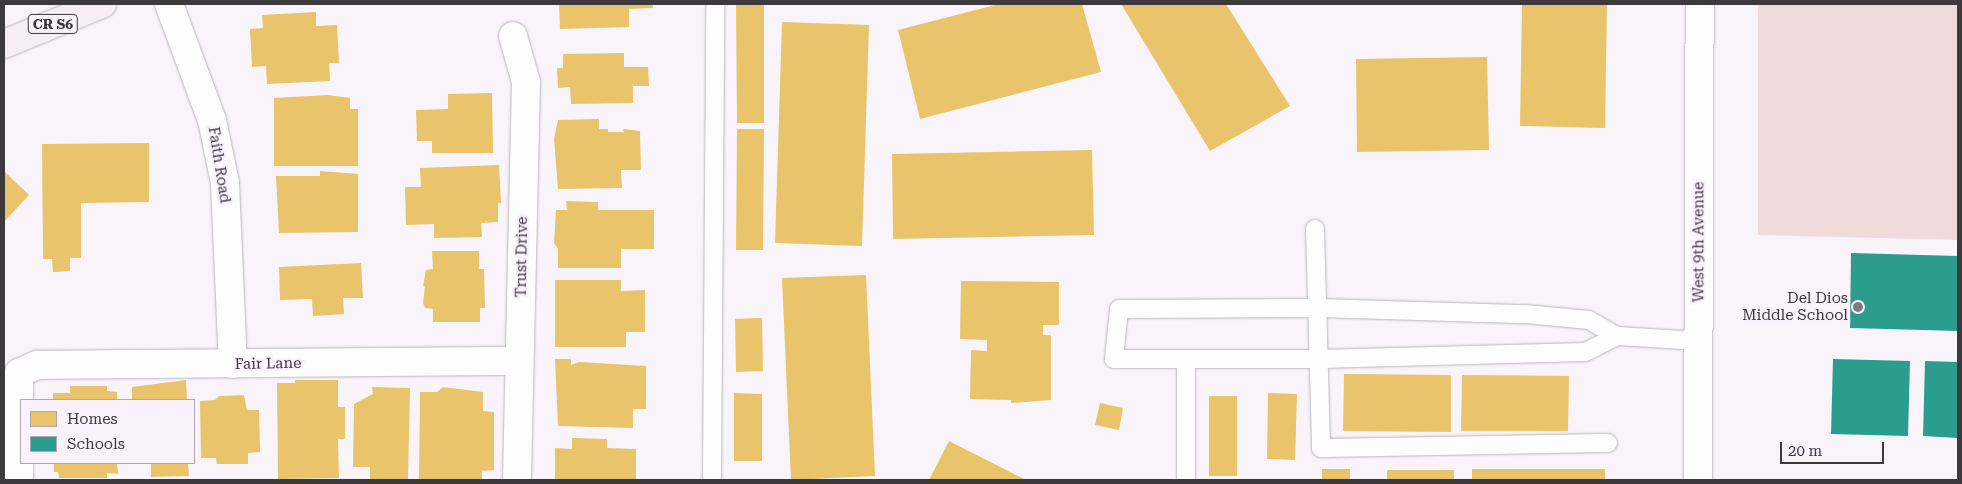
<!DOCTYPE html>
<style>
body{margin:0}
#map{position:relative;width:1962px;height:484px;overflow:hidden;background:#f8f4fa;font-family:"Roboto Serif",serif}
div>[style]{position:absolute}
.green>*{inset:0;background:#efdadc}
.homes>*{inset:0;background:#e9c46a}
.schools>*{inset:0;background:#2a9d8f}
.roads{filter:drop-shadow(0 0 1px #b9b6bb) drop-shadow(0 0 1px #b9b6bb)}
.service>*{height:18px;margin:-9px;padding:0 9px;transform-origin:9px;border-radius:9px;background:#fefdfe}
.minor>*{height:28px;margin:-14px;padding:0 14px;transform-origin:14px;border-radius:14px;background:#fefdfe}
.tertiary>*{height:28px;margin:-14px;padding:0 14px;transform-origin:14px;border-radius:14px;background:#fefdfe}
.primary>*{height:28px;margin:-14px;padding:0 14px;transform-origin:14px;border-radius:14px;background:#f5eef2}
.dots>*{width:14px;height:14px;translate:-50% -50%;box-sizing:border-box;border:2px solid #f9f2fc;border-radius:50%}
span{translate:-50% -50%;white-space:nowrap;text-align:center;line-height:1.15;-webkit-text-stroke:5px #f9f2fc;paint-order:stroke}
.shield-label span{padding:1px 4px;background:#f9f2fc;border:1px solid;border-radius:4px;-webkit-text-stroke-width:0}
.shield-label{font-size:14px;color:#3d3a3e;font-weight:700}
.street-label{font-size:15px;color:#3d3a3e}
.poi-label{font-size:15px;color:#3d3a3e}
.right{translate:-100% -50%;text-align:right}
.frame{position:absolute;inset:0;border:5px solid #3d3a3e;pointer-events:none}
.legend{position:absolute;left:20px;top:399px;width:175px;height:65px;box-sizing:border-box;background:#f9f2fc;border:1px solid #aea8b0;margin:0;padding:6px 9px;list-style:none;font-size:15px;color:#3d3a3e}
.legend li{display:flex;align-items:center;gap:10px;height:25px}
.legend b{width:25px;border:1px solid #aea8b0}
.scale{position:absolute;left:1780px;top:442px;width:104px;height:22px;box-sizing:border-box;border:2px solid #3d3a3e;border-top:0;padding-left:6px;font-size:15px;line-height:18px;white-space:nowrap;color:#3d3a3e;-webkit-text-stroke:4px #f9f2fc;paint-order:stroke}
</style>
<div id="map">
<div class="green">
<i style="clip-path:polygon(1758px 4px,1958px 4px,1958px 240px,1758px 235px)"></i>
</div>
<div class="homes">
<i style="clip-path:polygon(559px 4px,653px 4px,653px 8px,629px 9px,629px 27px,560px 29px)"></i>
<i style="clip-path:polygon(736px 4px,764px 4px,764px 123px,737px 123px)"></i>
<i style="clip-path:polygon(999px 4px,1082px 4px,1101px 72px,920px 119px,898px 30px)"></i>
<i style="clip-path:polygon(1121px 4px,1226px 4px,1290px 106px,1210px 151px)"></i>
<i style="clip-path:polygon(1522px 4px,1607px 4px,1605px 128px,1520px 126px)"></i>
<i style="clip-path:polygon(316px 12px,316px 26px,337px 25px,339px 63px,329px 63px,330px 81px,267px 84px,266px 66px,252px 67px,250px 29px,263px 28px,262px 15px)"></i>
<i style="clip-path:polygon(782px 22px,869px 25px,862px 246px,775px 243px)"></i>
<i style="clip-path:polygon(624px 53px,624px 67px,648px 67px,649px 86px,633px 86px,633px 103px,571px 104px,570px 87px,558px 88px,557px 68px,563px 68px,563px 54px)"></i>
<i style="clip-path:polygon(1487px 57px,1489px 150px,1357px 152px,1356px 59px)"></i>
<i style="clip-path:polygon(492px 93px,493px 153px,432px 153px,432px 141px,417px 141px,416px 110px,448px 109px,448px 94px)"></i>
<i style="clip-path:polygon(328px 95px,350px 98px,350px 109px,358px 109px,358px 166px,274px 166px,274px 98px)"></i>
<i style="clip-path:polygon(599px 119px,599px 129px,608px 129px,608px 132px,624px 132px,623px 129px,640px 131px,641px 170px,621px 170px,622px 188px,558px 189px,554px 139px,558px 120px)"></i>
<i style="clip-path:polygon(737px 129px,764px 129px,763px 250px,736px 250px)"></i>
<i style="clip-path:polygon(149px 143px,149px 202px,81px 203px,81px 258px,70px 258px,70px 271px,53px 272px,52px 259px,43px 259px,42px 144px)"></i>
<i style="clip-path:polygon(1092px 150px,1094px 235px,893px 239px,892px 154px)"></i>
<i style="clip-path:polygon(499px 165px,501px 203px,498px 203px,498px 222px,481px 223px,482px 237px,434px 238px,434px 224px,406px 225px,405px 187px,421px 187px,420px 168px)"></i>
<i style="clip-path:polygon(4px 171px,29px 195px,4px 222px)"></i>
<i style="clip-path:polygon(320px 171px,358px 174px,358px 232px,279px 233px,276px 176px,320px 176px)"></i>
<i style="clip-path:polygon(566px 201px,598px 202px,598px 210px,654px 210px,654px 249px,621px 249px,621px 268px,558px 268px,558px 249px,554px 243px,556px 210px,567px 210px)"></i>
<i style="clip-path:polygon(432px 251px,479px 251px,479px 269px,484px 269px,485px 308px,480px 308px,480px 322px,433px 322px,433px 309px,425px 308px,423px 303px,425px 286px,423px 286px,426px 270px,433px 269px)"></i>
<i style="clip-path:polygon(361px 263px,363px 298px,343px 298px,344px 314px,313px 316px,312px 299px,280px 300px,279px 267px)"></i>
<i style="clip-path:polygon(866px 275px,875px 476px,791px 480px,782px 278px)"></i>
<i style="clip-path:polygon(555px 280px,621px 280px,621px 291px,645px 290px,645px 332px,626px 332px,626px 347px,555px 347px)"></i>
<i style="clip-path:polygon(961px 281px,1059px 282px,1059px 325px,1043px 325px,1043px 335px,1051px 335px,1051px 400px,1011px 403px,1011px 400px,970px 399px,971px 350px,987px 351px,987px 340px,960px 339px)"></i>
<i style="clip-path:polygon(762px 318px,763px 371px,736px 372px,735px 319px)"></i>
<i style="clip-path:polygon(555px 359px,571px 359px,571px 365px,579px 362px,646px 366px,646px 409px,633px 409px,633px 428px,558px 426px)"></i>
<i style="clip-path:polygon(1344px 374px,1451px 375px,1451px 432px,1343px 431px)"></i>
<i style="clip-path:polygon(1462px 375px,1569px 376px,1568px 431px,1461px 431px)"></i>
<i style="clip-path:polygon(186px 380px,187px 400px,132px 400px,132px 387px)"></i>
<i style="clip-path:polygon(295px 380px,338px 380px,338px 407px,345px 407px,345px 439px,338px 439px,339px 478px,278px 479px,277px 383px,295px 383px)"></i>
<i style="clip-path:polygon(70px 386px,107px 386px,107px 391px,117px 392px,117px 400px,53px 400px,53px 393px,70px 393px)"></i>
<i style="clip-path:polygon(372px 387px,410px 388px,408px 480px,370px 480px,370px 467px,353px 467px,354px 404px,373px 394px)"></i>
<i style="clip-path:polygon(443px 387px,483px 392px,483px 411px,494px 412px,494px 470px,482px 471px,482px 480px,419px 480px,420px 392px,437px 392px)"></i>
<i style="clip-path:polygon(734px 393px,762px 394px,762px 461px,734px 461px)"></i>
<i style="clip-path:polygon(1268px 393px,1297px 394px,1295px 460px,1267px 459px)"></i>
<i style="clip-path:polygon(244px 395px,247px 410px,259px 410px,260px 452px,248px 453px,248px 464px,217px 464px,216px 458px,201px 458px,200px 401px,215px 400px,219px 396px)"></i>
<i style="clip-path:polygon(1209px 396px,1237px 396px,1237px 476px,1209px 476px)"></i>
<i style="clip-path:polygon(1100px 403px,1123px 408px,1119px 430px,1095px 425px)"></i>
<i style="clip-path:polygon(572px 438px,607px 439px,607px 448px,636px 449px,636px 480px,555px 480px,555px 448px,572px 449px)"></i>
<i style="clip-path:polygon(949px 441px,1026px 480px,929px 480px)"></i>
<i style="clip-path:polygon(54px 463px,117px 463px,118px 474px,107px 473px,107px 478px,59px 478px,58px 472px,54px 472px)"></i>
<i style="clip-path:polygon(151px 463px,188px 463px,189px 476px,151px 477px)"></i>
<i style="clip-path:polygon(1322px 469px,1350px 469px,1350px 480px,1322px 480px)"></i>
<i style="clip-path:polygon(1472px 469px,1605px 469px,1605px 480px,1472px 480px)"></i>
<i style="clip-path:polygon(1387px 470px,1454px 470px,1454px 480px,1387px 480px)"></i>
</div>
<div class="schools">
<i style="clip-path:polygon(1851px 253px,1958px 256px,1958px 331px,1850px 328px)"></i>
<i style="clip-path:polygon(1833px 359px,1910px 361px,1908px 436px,1831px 434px)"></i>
<i style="clip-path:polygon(1925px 361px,1958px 362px,1958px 438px,1923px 436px)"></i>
</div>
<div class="roads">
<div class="service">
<i style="left:1315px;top:229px;width:219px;rotate:88.4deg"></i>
<i style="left:1321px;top:448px;width:287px;rotate:-1deg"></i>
<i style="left:1319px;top:308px;width:207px;rotate:1.7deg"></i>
<i style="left:1526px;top:314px;width:63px;rotate:5.4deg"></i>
<i style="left:1589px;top:320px;width:32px;rotate:30deg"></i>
<i style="left:1617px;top:336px;width:36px;rotate:153deg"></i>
<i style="left:1585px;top:352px;width:266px;rotate:178.5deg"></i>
<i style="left:1319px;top:359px;width:205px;rotate:180deg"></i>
<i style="left:1114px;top:359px;width:50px;rotate:-84.3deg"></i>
<i style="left:1119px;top:309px;width:200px;rotate:-0.3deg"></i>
<i style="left:1617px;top:336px;width:82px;rotate:3.5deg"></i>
<i style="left:1186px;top:360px;width:120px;rotate:90deg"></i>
<i style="left:712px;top:480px;width:476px;rotate:-89.6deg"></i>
</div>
<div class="minor">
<i style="left:169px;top:4px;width:124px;rotate:69.7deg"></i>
<i style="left:212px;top:120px;width:64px;rotate:78.3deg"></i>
<i style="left:225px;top:183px;width:181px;rotate:87.5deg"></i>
<i style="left:513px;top:36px;width:48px;rotate:74.2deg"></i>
<i style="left:526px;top:82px;width:398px;rotate:91.3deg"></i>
<i style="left:19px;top:480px;width:107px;rotate:-90deg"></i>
<i style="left:19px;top:373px;width:20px;rotate:-24deg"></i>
<i style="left:37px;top:365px;width:482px;rotate:-0.5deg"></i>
</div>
<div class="tertiary">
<i style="left:1698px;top:480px;width:476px;rotate:-89.8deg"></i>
</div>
<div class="primary">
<i style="left:4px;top:44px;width:106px;rotate:-22.2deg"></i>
</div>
</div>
<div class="dots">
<i style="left:1858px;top:307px;background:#7e7b80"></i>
</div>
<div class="shield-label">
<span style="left:53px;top:24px">CR S6</span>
</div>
<div class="street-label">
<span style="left:219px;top:165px;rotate:81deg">Faith Road</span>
<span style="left:1699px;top:242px;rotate:-90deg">West 9th Avenue</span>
<span style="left:522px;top:257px;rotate:-89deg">Trust Drive</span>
<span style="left:268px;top:364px;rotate:-1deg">Fair Lane</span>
</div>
<div class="poi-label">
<span class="right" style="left:1848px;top:307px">Del Dios<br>Middle School</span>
</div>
<div class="frame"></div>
<ul class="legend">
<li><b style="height:14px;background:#e9c46a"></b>Homes</li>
<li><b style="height:14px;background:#2a9d8f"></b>Schools</li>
</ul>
<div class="scale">20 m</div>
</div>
